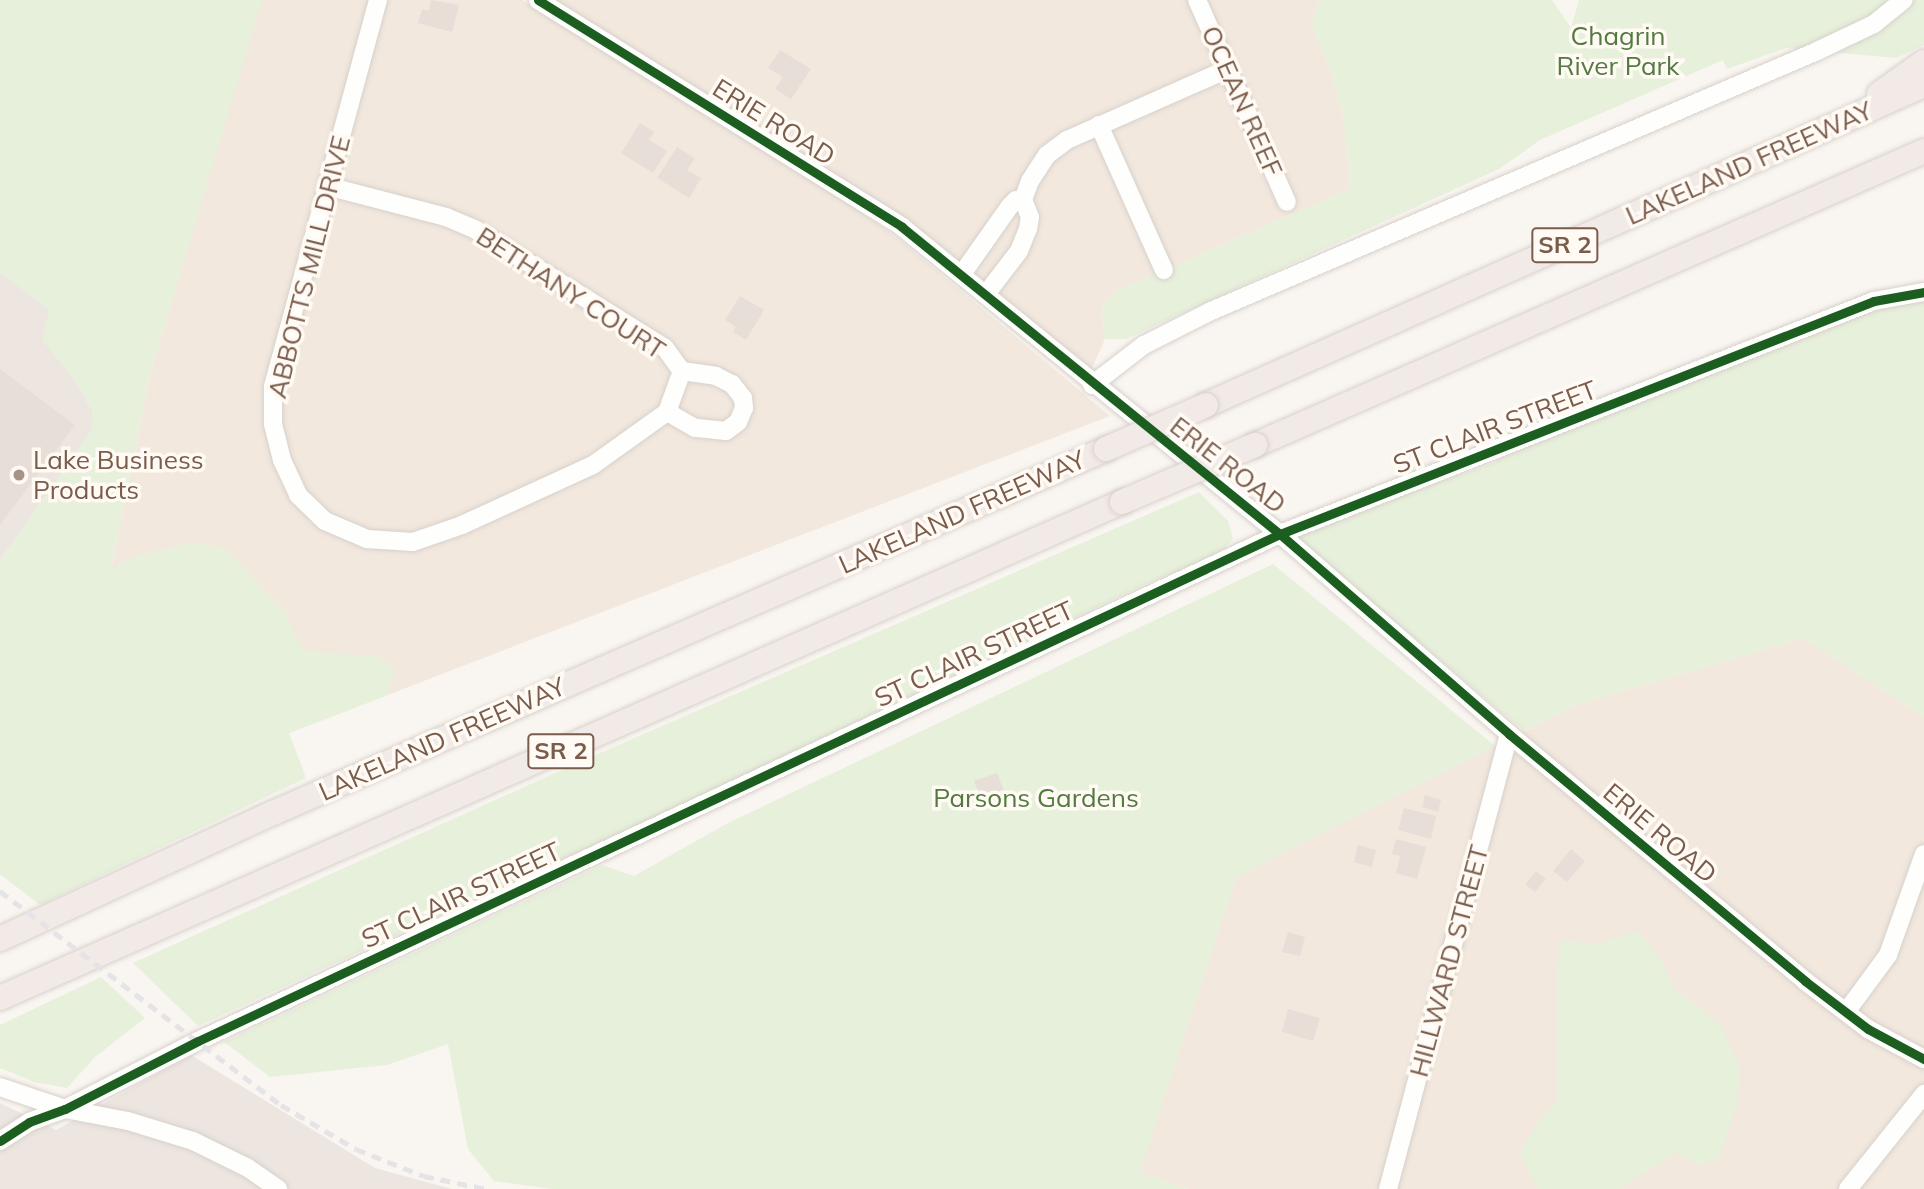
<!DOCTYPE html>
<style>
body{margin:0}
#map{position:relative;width:1924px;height:1189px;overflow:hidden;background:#f9f5f0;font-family:Mulish,sans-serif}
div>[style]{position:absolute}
.residential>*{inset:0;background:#f2e8de}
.industrial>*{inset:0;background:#ede5e0}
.green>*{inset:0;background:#e7f0db}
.building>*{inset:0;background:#e6ded7}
.roads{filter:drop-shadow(0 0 2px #d7d1cb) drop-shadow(0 0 2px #d7d1cb)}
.minor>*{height:18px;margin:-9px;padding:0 9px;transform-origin:9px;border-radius:9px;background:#fefefd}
.highway>*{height:24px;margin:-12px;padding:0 12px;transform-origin:12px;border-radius:12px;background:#f2eae7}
.rail>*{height:4.5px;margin-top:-2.25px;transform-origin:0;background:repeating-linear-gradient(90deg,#e6e3e7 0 10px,transparent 0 17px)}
.bridges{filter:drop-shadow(0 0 2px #dad1cc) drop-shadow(0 0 2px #dad1cc)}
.highway-bridge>*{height:24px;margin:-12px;padding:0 12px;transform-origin:12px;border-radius:12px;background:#f2eae7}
.cycleway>*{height:9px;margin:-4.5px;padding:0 4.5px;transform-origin:4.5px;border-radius:4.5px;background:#1b5e20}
.dots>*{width:19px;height:19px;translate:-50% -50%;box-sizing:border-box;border:4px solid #fffaf3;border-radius:50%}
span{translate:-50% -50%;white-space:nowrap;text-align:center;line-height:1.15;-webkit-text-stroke:7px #fffaf3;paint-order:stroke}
.shield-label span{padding:2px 5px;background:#fffaf3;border:2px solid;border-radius:5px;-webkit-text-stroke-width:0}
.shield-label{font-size:24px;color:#7a5c4d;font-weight:700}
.park-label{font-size:26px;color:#537a41}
.street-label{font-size:26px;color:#7a5c4d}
.poi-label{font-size:26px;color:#7a5c4d}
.left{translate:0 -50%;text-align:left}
</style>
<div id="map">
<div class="residential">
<i style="clip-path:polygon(261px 0,522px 0,829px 190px,899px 239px,1110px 416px,289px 733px,111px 570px,150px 374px)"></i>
<i style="clip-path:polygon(553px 0,1325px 0,1317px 4px,1312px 27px,1328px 63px,1344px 119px,1350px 189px,1116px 291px,1102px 307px,1105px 339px,1089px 375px,907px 221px)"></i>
<i style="clip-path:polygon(1803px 638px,1924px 717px,1924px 1189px,1187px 1189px,1139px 1172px,1236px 877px,1576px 705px)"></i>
</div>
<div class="industrial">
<i style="clip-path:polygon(0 272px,49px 310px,75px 381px,92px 410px,92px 431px,0 560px)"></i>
<i style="clip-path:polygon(191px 1055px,375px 1168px,452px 1189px,0 1189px,0 1103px,56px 1130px)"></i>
</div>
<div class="green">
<i style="clip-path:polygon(0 0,262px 0,150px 374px,111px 569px,133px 557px,189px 543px,224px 547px,287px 615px,296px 639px,305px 651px,378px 656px,394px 670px,388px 695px,289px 733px,306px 778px,40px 905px,0 874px,0 560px,91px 431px,92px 410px,75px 381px,42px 340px,49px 310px,0 272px)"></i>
<i style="clip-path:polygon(1325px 0,1552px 0,1571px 28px,1579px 0,1924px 0,1924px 45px,1896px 58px,1786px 48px,1727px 69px,1723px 60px,1540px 140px,1499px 169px,1126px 339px,1105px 339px,1102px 307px,1116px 291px,1350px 189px,1344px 119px,1328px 63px,1312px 27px,1317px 4px)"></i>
<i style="clip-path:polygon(1924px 300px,1924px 717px,1803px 638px,1576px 705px,1524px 731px,1293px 535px,1491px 464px,1549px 436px,1856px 314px)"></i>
<i style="clip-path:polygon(1199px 492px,1228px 521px,1233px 539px,1218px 556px,1152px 581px,674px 808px,198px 1026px,133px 963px,575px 764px)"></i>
<i style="clip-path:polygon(1273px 564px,1495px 746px,1236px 877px,1140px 1172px,1187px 1189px,552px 1189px,494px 1181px,468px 1149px,448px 1044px,387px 1065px,270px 1077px,224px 1042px,602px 865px,634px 876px,728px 823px)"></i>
<i style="clip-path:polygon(1638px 931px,1662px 961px,1672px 986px,1720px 1024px,1740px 1067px,1738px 1103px,1718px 1159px,1698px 1165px,1677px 1152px,1619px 1189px,1537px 1189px,1520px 1153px,1539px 1120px,1557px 1100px,1557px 969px,1561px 940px,1597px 944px)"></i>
<i style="clip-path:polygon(101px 977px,145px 1018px,95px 1057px,67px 1088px,34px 1082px,0 1068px,0 1025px)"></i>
</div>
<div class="building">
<i style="clip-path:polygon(431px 0,459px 5px,452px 32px,418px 23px,422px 9px,429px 11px)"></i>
<i style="clip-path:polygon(780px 50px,811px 69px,791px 99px,775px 89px,783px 77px,768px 68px)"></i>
<i style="clip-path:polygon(640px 123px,654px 132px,649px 140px,667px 151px,653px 173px,621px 153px)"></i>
<i style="clip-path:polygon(677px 147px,695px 158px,687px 170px,701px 178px,689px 198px,657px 178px)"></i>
<i style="clip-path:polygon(740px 296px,764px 310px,746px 340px,733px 332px,736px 327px,725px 320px)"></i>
<i style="clip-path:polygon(0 369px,75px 425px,0 525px)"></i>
<i style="clip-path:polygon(997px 773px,1004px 791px,981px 799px,974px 781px)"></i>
<i style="clip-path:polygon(1425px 795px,1441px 800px,1438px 812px,1422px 807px)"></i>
<i style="clip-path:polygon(1404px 808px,1436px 816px,1431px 839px,1398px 830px)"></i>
<i style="clip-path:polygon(1396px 839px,1426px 847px,1417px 879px,1396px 873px,1400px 856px,1392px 854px)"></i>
<i style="clip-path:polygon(1358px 845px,1376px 850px,1372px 867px,1354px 862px)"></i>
<i style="clip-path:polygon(1571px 849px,1585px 861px,1567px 882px,1553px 871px)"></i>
<i style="clip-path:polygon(1536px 871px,1546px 879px,1535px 892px,1525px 884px)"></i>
<i style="clip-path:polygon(1288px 932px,1305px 937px,1300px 956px,1282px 952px)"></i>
<i style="clip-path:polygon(1288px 1009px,1320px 1018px,1313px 1041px,1282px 1032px)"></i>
</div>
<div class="roads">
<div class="minor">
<i style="left:378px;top:0;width:401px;rotate:105.2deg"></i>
<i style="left:273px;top:387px;width:37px;rotate:90deg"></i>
<i style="left:273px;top:424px;width:37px;rotate:76deg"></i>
<i style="left:282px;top:460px;width:38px;rotate:65deg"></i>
<i style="left:298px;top:495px;width:37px;rotate:44deg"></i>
<i style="left:325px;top:521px;width:46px;rotate:23.2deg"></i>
<i style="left:367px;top:539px;width:46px;rotate:3.7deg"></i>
<i style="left:413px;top:542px;width:52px;rotate:-19.1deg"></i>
<i style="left:462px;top:525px;width:144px;rotate:-24.6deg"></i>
<i style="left:593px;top:465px;width:91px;rotate:-35.6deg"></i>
<i style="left:667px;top:412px;width:44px;rotate:-69.9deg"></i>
<i style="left:538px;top:0;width:429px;rotate:31.9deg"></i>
<i style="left:902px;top:227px;width:487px;rotate:39.1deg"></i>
<i style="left:1280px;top:534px;width:304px;rotate:41.1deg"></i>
<i style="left:1509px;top:734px;width:386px;rotate:39.8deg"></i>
<i style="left:1805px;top:981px;width:79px;rotate:37.3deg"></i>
<i style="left:1868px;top:1029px;width:64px;rotate:28.2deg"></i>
<i style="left:1197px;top:0;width:221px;rotate:66deg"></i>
<i style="left:1099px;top:125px;width:159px;rotate:65.9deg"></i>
<i style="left:327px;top:186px;width:123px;rotate:14.6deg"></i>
<i style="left:446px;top:217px;width:33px;rotate:23deg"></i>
<i style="left:476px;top:230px;width:223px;rotate:32deg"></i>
<i style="left:665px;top:348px;width:29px;rotate:54deg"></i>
<i style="left:682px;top:371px;width:34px;rotate:8deg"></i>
<i style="left:716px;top:376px;width:18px;rotate:27deg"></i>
<i style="left:732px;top:384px;width:18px;rotate:52deg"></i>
<i style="left:743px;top:398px;width:10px;rotate:84deg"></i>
<i style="left:744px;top:408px;width:15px;rotate:113deg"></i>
<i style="left:738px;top:422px;width:15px;rotate:143deg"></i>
<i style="left:726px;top:431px;width:31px;rotate:-174deg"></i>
<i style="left:695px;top:428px;width:32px;rotate:-150deg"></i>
<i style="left:1023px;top:200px;width:20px;rotate:-70deg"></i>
<i style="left:1030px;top:181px;width:31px;rotate:-57deg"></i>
<i style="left:1047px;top:155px;width:25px;rotate:-37deg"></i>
<i style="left:1067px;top:140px;width:176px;rotate:-23.8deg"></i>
<i style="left:962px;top:274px;width:83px;rotate:-54.8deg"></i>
<i style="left:1010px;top:206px;width:8px;rotate:-45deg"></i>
<i style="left:1016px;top:200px;width:7px"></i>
<i style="left:986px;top:294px;width:54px;rotate:-52.5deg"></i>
<i style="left:1019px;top:251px;width:24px;rotate:-68deg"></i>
<i style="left:1028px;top:229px;width:12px;rotate:-81deg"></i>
<i style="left:1030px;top:217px;width:18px;rotate:-112deg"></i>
<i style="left:1092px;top:385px;width:66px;rotate:-37.6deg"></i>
<i style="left:1144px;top:345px;width:73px;rotate:-26.9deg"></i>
<i style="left:1209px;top:312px;width:659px;rotate:-23.22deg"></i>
<i style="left:1815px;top:52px;width:65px;rotate:-25.4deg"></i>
<i style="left:1874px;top:24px;width:38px;rotate:-39deg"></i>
<i style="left:1846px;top:1012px;width:71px;rotate:-53.6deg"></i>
<i style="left:1888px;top:955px;width:107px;rotate:-70.4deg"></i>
<i style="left:0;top:1087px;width:69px;rotate:18.7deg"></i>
<i style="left:65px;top:1109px;width:64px;rotate:10.8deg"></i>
<i style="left:128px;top:1121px;width:68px;rotate:17.1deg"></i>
<i style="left:193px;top:1141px;width:61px;rotate:26.1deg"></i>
<i style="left:248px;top:1168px;width:37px;rotate:35deg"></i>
<i style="left:0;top:1141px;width:35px;rotate:-33deg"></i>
<i style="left:29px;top:1122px;width:38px;rotate:-20deg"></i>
<i style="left:65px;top:1109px;width:149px;rotate:-27.1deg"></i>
<i style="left:198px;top:1041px;width:1195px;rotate:-25.11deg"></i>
<i style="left:1280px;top:534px;width:638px;rotate:-21.42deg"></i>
<i style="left:1874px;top:301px;width:51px;rotate:-10.2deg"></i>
<i style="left:1388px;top:1189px;width:471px;rotate:-75.1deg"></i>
<i style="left:1848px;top:1189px;width:122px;rotate:-51.3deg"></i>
</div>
<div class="highway">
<i style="left:1879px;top:94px;width:55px;rotate:-35.4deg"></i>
<i style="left:1206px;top:405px;width:786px;rotate:-24.02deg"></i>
<i style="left:1255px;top:445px;width:731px;rotate:-23.72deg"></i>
<i style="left:0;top:939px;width:301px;rotate:-24.8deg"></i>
<i style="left:273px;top:813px;width:909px;rotate:-23.6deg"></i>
<i style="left:0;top:998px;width:1227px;rotate:-23.85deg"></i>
</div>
</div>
<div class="rail">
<i style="left:0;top:891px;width:353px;rotate:37.3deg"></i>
<i style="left:281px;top:1105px;width:87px;rotate:30.4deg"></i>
<i style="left:356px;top:1149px;width:73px;rotate:21.7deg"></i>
<i style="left:424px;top:1176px;width:63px;rotate:11.8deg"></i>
</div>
<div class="bridges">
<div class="highway-bridge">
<i style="left:1106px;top:449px;width:109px;rotate:-23.7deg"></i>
<i style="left:1122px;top:502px;width:145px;rotate:-23.2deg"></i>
</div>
</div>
<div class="cycleway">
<i style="left:538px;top:0;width:429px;rotate:31.9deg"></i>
<i style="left:902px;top:227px;width:487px;rotate:39.1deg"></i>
<i style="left:1280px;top:534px;width:304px;rotate:41.1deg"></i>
<i style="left:1509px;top:734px;width:386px;rotate:39.8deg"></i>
<i style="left:1805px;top:981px;width:79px;rotate:37.3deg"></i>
<i style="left:1868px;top:1029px;width:64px;rotate:28.2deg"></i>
<i style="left:0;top:1141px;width:35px;rotate:-33deg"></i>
<i style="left:29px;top:1122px;width:38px;rotate:-20deg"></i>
<i style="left:65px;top:1109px;width:149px;rotate:-27.1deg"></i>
<i style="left:198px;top:1041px;width:1195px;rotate:-25.11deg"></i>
<i style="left:1280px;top:534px;width:638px;rotate:-21.42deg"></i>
<i style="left:1874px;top:301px;width:51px;rotate:-10.2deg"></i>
</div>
<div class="dots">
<i style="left:19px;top:475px;background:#a69286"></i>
</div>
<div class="shield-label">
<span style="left:1565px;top:245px">SR 2</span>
<span style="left:561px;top:751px">SR 2</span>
</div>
<div class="park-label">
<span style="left:1618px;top:51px">Chagrin<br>River Park</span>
<span style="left:1036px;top:798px">Parsons Gardens</span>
</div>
<div class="street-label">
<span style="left:1242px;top:101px;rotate:66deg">OCEAN REEF</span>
<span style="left:774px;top:122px;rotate:32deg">ERIE ROAD</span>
<span style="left:1749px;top:163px;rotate:-24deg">LAKELAND FREEWAY</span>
<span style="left:309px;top:267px;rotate:-76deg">ABBOTTS MILL DRIVE</span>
<span style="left:571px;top:293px;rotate:33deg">BETHANY COURT</span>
<span style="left:1495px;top:427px;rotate:-21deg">ST CLAIR STREET</span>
<span style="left:1228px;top:465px;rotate:38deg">ERIE ROAD</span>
<span style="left:962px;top:512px;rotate:-24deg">LAKELAND FREEWAY</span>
<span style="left:974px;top:654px;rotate:-25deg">ST CLAIR STREET</span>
<span style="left:442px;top:739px;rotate:-24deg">LAKELAND FREEWAY</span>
<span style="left:1660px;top:833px;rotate:40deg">ERIE ROAD</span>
<span style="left:461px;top:895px;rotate:-25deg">ST CLAIR STREET</span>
<span style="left:1449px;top:961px;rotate:-75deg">HILLWARD STREET</span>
</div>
<div class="poi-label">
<span class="left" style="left:33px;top:475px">Lake Business<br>Products</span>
</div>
</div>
